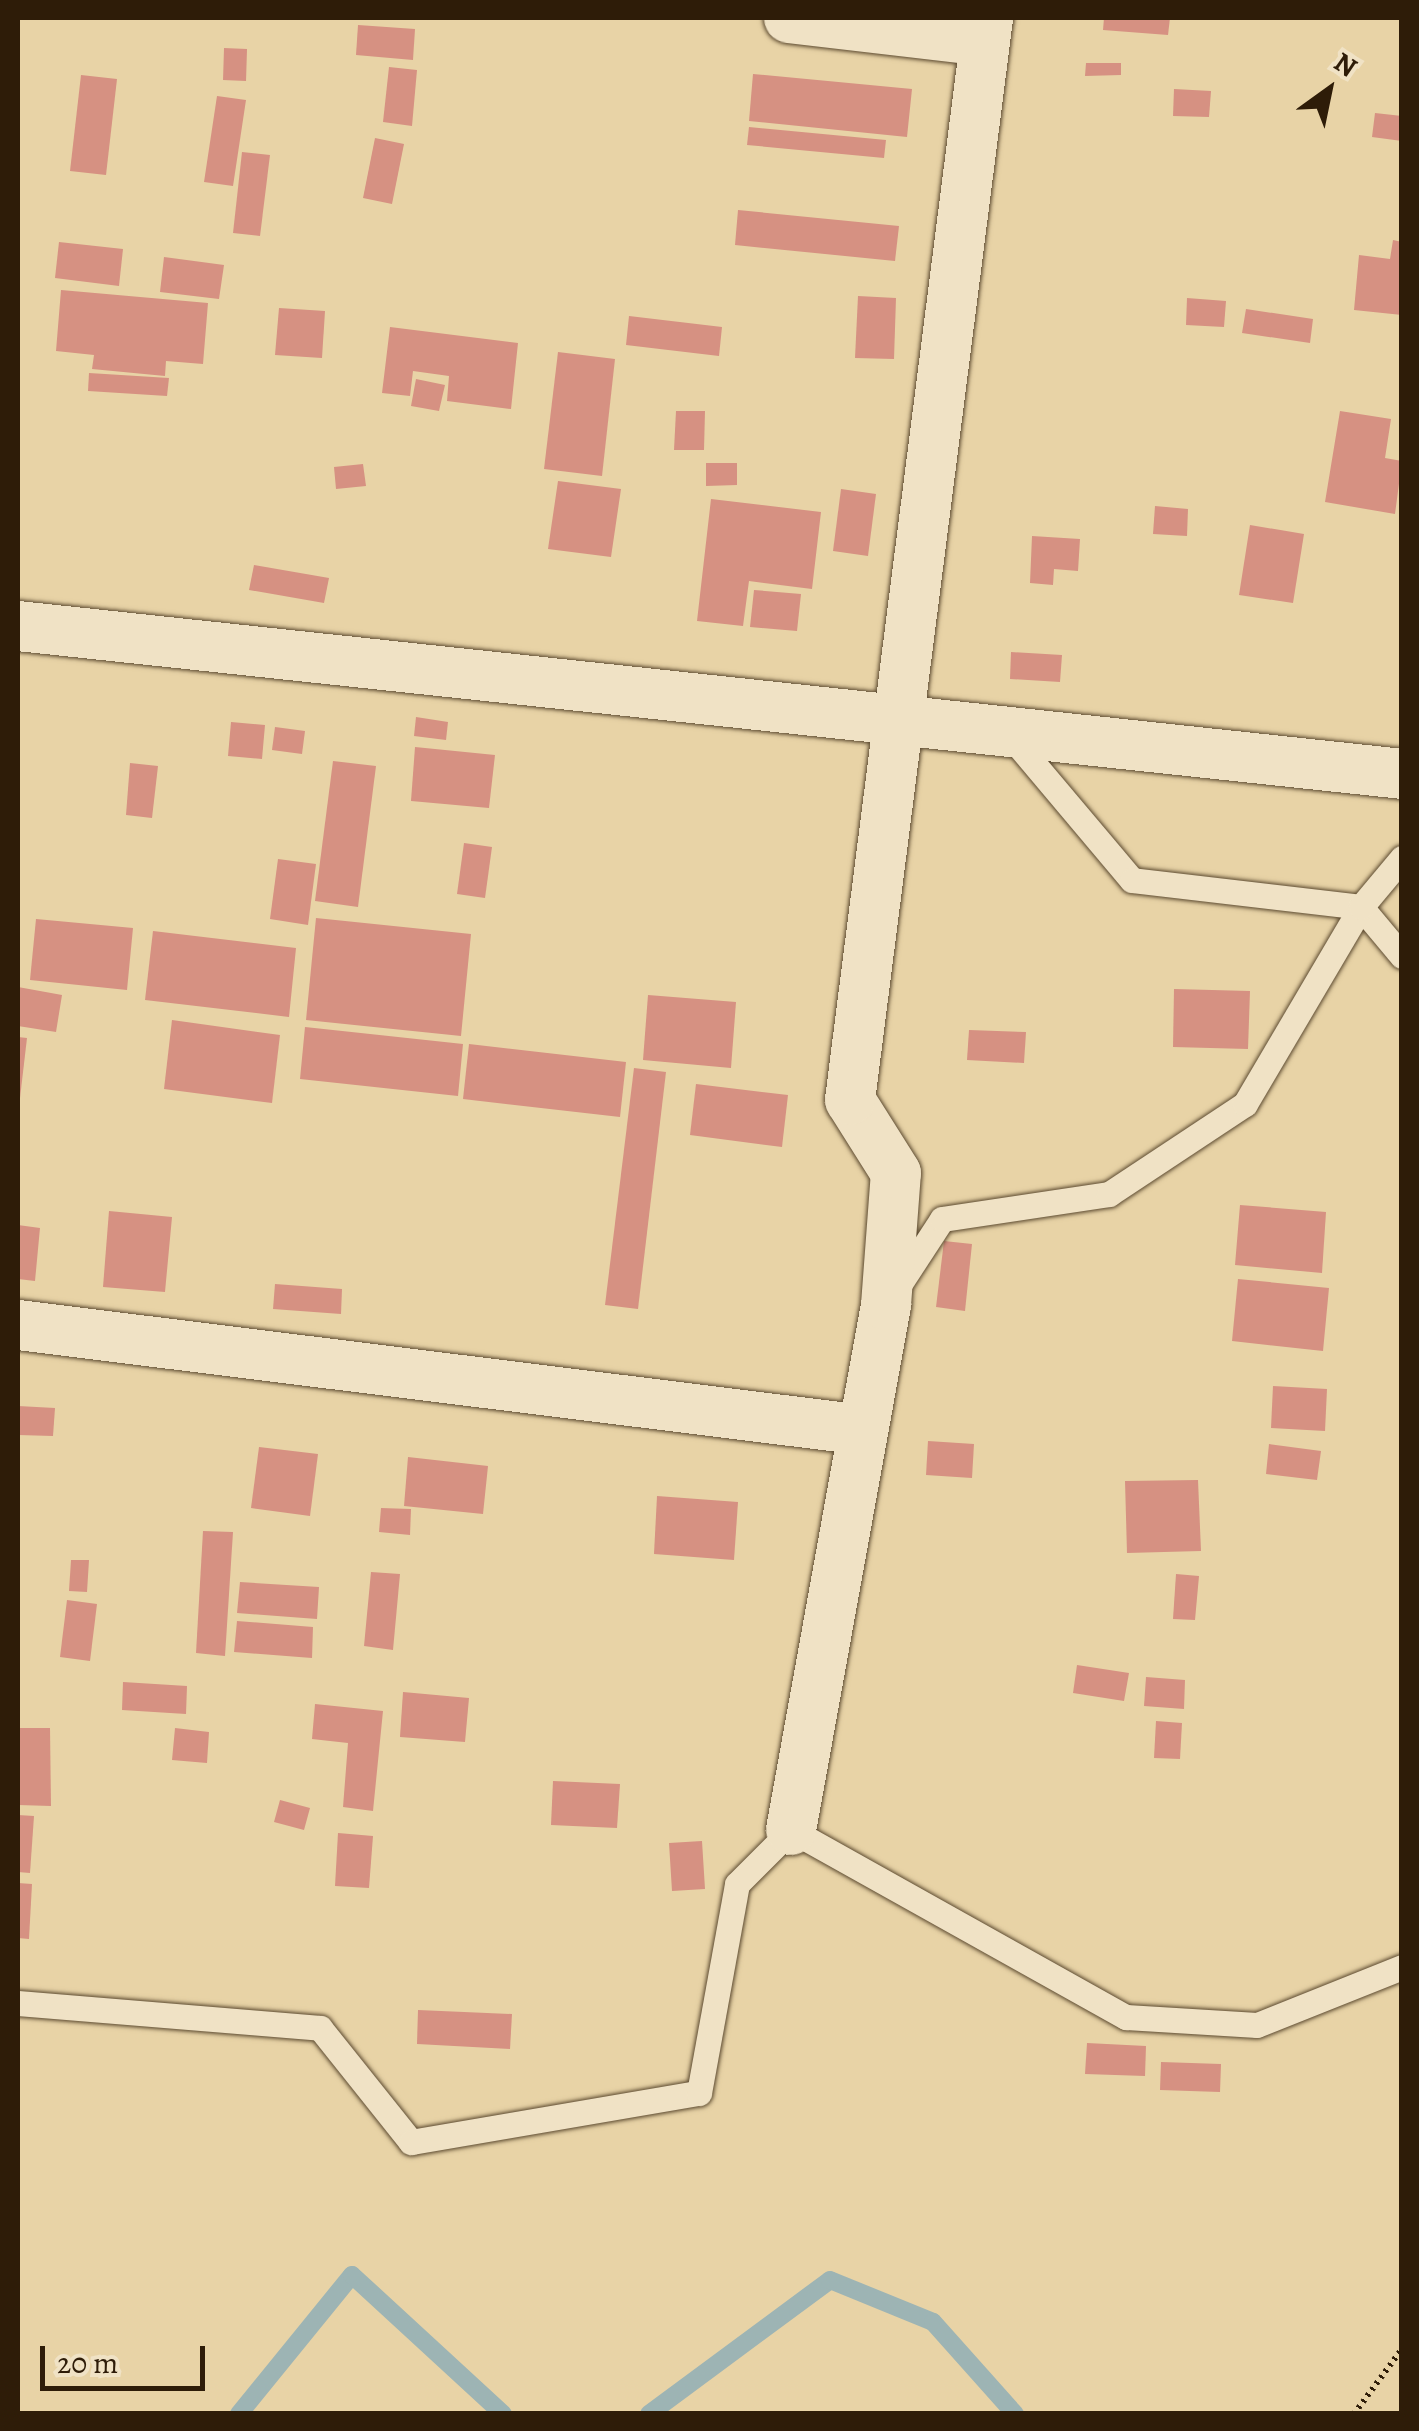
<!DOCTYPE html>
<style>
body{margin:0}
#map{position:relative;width:1419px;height:2431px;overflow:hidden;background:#e8d3a6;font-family:Alegreya,serif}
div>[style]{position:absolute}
.stream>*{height:18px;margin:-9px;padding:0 9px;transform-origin:9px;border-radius:9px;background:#9db4b4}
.building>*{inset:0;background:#d69182}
.path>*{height:6px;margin-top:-3px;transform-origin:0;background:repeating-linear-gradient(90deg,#2e1c08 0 2.5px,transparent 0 7.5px)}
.roads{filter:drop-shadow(0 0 2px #5c4a30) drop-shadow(0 0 2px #5c4a30)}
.lane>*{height:25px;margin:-12.5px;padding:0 12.5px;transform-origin:12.5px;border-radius:12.5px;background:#f0e2c5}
.street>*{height:50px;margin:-25px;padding:0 25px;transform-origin:25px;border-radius:25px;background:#f0e2c5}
span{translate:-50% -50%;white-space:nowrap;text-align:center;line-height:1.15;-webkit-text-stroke:9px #f0e2c5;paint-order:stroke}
.frame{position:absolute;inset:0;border:20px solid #2e1c08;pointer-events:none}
.north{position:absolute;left:1279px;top:40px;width:100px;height:100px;-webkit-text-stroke:8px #f0e2c5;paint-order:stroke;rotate:33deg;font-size:28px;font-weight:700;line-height:40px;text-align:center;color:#2e1c08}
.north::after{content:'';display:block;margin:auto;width:35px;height:45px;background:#2e1c08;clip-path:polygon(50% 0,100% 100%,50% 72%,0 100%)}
.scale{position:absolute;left:40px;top:2346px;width:165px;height:45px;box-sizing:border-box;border:5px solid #2e1c08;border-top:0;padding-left:12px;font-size:30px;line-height:35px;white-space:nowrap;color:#2e1c08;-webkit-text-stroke:8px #f0e2c5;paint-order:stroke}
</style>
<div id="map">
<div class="stream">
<i style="left:239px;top:2414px;width:179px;rotate:-50.9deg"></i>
<i style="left:352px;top:2275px;width:205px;rotate:42.6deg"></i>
<i style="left:649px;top:2414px;width:225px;rotate:-36.5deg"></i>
<i style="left:830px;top:2280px;width:111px;rotate:22.2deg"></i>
<i style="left:933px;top:2322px;width:123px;rotate:48.3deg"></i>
</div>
<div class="building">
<i style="clip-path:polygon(1104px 18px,1170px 18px,1168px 35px,1103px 30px)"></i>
<i style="clip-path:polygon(358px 25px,415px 29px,413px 60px,356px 55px)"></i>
<i style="clip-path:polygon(224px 48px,247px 49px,246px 81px,223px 80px)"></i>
<i style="clip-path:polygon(1086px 63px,1121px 63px,1121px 75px,1085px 76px)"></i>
<i style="clip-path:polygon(389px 67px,417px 70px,412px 126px,383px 122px)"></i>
<i style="clip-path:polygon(753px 74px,912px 89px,907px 137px,749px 121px)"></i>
<i style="clip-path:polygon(81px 75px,117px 79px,106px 175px,70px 171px)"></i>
<i style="clip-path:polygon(1174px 89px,1211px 91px,1209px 117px,1173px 116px)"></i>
<i style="clip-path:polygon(217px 96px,246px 100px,233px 186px,204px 182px)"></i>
<i style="clip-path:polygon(1375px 113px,1402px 116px,1402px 141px,1372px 137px)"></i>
<i style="clip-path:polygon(749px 127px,886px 140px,884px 158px,747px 145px)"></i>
<i style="clip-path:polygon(375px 138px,404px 144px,392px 204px,363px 198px)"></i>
<i style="clip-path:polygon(242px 152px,270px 155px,260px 236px,233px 233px)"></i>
<i style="clip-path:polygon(738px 210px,899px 226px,895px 261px,735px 245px)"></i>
<i style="clip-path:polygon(1393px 240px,1402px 242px,1402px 315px,1354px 310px,1359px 255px,1390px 259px)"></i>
<i style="clip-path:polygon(59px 242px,123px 249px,119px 286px,55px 278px)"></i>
<i style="clip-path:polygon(164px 257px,224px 265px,219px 299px,160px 292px)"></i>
<i style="clip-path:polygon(61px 290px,208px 303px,203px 364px,166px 361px,165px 376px,92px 369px,94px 355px,56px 351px)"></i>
<i style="clip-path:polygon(858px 296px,896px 298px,894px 359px,855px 358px)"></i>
<i style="clip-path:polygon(1187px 298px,1226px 301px,1224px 327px,1186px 325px)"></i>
<i style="clip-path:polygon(279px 308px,325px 311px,322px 358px,275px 355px)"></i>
<i style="clip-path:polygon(1246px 309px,1313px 319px,1310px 343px,1242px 333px)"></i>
<i style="clip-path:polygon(629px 316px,722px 327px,719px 356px,626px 345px)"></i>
<i style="clip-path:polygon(390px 327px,518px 343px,511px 409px,447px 401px,449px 376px,413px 371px,410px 396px,382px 393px)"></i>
<i style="clip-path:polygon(558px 352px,615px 359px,602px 476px,544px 469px)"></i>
<i style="clip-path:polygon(89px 373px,169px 378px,167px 396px,88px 391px)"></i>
<i style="clip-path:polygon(416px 379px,445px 385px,439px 411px,411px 406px)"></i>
<i style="clip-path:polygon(676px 411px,705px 411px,704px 450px,674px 450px)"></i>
<i style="clip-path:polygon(1340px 411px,1391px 419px,1385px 458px,1402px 461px,1395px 514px,1325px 502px)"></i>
<i style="clip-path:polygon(706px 463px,737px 463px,737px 485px,706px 486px)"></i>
<i style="clip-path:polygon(363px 464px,366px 486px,336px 489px,334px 467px)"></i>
<i style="clip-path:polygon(558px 481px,621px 489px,611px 557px,548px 549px)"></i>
<i style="clip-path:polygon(841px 489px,876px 494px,868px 556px,833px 551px)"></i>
<i style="clip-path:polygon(711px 499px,821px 512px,812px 589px,749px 581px,743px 626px,697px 621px)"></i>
<i style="clip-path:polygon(1155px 506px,1188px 509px,1187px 536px,1153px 534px)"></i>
<i style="clip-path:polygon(1250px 525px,1304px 534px,1293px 603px,1239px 595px)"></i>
<i style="clip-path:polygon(1032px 536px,1080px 539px,1078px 571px,1054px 569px,1053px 585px,1030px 583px)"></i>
<i style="clip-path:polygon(254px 565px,329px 578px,324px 603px,249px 590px)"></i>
<i style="clip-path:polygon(754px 590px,801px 594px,797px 631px,750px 627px)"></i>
<i style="clip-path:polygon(1011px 652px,1062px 655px,1060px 682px,1010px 679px)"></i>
<i style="clip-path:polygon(416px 717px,448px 722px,446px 740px,414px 736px)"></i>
<i style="clip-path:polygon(231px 722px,265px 725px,262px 759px,228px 756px)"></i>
<i style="clip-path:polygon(275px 727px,305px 731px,302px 754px,272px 750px)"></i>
<i style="clip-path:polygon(415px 747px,495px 755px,489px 808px,411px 801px)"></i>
<i style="clip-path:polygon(333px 761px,376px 766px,358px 907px,315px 901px)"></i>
<i style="clip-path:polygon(130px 763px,158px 766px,152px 818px,126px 815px)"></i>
<i style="clip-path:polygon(464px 843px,492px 847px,485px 898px,457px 894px)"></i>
<i style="clip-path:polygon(278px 859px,316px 864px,308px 925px,270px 919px)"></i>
<i style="clip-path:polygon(316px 918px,471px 934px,461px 1036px,306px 1020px)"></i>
<i style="clip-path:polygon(36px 919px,133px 928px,127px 990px,30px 980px)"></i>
<i style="clip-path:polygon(153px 931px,296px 948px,289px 1017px,145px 1000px)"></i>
<i style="clip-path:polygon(18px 987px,62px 995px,56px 1032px,18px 1026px)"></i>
<i style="clip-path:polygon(1174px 989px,1250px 991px,1248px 1049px,1173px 1047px)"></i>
<i style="clip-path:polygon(648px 995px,736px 1002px,731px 1068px,643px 1060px)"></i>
<i style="clip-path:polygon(172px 1020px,280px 1035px,272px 1103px,164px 1089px)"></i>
<i style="clip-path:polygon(305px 1027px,463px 1044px,458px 1096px,300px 1079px)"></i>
<i style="clip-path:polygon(969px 1030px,1026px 1032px,1024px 1063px,967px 1060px)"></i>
<i style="clip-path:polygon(18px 1037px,27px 1038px,20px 1098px,18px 1098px)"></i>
<i style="clip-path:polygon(469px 1044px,626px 1062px,620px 1117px,463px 1099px)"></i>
<i style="clip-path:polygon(634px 1068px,666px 1072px,638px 1309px,605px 1305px)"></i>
<i style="clip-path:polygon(696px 1084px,788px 1095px,782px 1147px,690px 1135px)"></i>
<i style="clip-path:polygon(1240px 1205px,1326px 1212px,1322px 1273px,1235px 1265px)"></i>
<i style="clip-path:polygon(109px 1211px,172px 1217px,165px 1292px,103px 1287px)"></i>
<i style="clip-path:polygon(18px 1225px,40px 1228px,35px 1281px,18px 1279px)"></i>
<i style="clip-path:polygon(944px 1241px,972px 1244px,965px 1311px,936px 1307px)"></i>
<i style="clip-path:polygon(1238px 1279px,1329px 1288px,1323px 1351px,1232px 1341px)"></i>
<i style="clip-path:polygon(275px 1284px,342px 1289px,341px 1314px,273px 1309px)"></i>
<i style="clip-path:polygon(1273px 1386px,1327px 1389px,1325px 1431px,1271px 1428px)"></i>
<i style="clip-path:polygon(18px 1406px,55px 1408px,53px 1436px,18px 1435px)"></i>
<i style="clip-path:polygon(928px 1441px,974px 1444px,972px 1478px,926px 1475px)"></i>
<i style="clip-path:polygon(1269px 1444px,1321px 1451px,1317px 1480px,1266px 1474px)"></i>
<i style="clip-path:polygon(259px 1447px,318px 1454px,310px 1516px,251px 1508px)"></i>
<i style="clip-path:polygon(408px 1457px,488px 1466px,483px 1514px,404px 1506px)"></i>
<i style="clip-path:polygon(1198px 1480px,1201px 1551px,1127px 1553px,1125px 1481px)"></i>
<i style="clip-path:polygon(657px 1496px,738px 1502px,734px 1560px,654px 1554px)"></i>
<i style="clip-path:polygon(381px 1508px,411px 1509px,410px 1535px,379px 1532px)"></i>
<i style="clip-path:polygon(203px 1531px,233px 1532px,225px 1656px,196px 1653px)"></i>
<i style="clip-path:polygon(71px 1560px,89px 1560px,87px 1592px,69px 1591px)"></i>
<i style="clip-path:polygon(371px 1572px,400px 1574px,393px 1650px,364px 1646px)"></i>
<i style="clip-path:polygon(1176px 1574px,1199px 1576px,1195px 1620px,1173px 1619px)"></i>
<i style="clip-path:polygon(240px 1582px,319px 1587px,317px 1619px,237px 1613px)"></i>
<i style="clip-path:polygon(67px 1600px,97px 1604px,90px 1661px,60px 1657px)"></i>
<i style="clip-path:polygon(237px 1621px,313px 1627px,312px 1658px,234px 1652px)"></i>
<i style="clip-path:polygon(1077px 1665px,1129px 1673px,1124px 1701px,1073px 1693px)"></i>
<i style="clip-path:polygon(1146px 1677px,1185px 1680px,1184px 1709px,1144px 1706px)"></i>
<i style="clip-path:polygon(123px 1682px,187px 1686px,186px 1714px,122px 1710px)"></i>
<i style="clip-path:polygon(403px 1692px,469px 1698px,465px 1742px,400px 1737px)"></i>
<i style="clip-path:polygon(315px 1704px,383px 1711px,373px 1811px,343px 1807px,348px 1743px,312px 1739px)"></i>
<i style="clip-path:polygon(1156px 1721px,1182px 1723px,1180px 1759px,1154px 1758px)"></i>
<i style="clip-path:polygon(18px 1728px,50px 1728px,51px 1806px,18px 1805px)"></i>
<i style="clip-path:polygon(175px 1728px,209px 1732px,207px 1763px,172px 1760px)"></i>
<i style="clip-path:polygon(553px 1781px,620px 1784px,617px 1828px,551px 1825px)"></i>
<i style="clip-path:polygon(280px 1800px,310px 1808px,304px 1830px,274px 1822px)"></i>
<i style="clip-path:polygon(18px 1815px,34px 1816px,30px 1873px,18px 1872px)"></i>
<i style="clip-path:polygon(338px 1833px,373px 1836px,369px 1888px,335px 1886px)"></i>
<i style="clip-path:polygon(702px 1841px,705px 1889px,672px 1891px,669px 1843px)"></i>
<i style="clip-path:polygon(18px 1883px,32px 1884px,29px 1939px,18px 1938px)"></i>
<i style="clip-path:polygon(418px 2010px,512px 2014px,510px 2049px,417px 2044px)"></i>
<i style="clip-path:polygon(1087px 2043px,1146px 2046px,1145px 2076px,1085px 2074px)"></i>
<i style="clip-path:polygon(1161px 2062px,1221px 2064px,1220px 2092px,1160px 2090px)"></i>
</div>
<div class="path">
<i style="left:1354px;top:2414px;width:81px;rotate:-53.6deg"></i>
</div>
<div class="roads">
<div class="lane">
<i style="left:1008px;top:733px;width:192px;rotate:49.9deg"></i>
<i style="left:1132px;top:880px;width:231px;rotate:6.7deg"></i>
<i style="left:1361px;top:907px;width:64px;rotate:50.1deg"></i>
<i style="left:897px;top:1288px;width:82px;rotate:-56.9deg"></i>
<i style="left:942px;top:1219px;width:169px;rotate:-8.5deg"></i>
<i style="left:1109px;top:1194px;width:163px;rotate:-33.5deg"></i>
<i style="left:1245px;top:1104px;width:229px;rotate:-59.5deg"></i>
<i style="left:1361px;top:907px;width:64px;rotate:-50.1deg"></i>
<i style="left:18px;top:2003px;width:303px;rotate:4.7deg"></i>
<i style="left:320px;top:2028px;width:146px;rotate:51.4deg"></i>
<i style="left:411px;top:2142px;width:292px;rotate:-9.7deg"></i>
<i style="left:699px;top:2093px;width:212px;rotate:-79.7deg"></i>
<i style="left:737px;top:1884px;width:76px;rotate:-45deg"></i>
<i style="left:791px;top:1830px;width:384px;rotate:29.2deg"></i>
<i style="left:1126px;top:2017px;width:131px;rotate:3.5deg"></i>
<i style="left:1257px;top:2025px;width:156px;rotate:-21.8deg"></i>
</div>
<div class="street">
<i style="left:789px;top:18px;width:196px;rotate:6.7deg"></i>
<i style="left:18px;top:626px;width:1392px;rotate:6.1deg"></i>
<i style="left:18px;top:1325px;width:851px;rotate:7.08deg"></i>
<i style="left:791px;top:1830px;width:534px;rotate:-79.74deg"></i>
<i style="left:886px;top:1305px;width:132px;rotate:-85.7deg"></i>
<i style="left:896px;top:1173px;width:86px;rotate:-122.2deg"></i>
<i style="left:850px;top:1100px;width:1091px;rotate:-82.73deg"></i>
</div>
</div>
<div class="frame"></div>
<div class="north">N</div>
<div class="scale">20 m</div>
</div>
